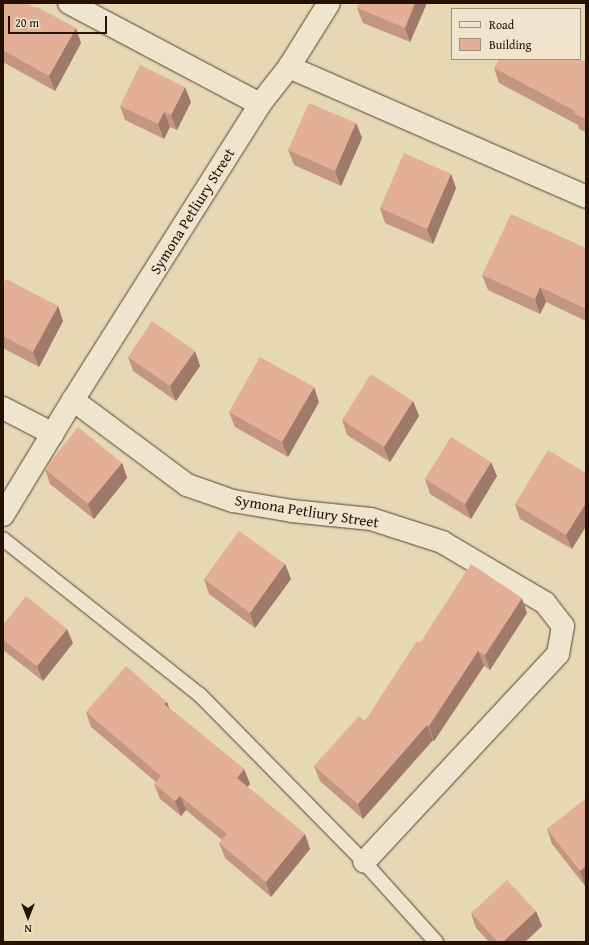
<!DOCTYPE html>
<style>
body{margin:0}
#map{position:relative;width:589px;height:945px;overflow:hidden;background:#e6d7b5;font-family:"Gentium Book Plus",serif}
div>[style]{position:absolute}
.roads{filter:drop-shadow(0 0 1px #574230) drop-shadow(0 0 1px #574230)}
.lane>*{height:14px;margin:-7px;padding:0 7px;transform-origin:7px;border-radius:7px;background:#efe5cf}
.street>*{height:22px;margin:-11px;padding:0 11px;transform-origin:11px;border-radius:11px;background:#efe5cf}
.wall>*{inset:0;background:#c39682}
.shaded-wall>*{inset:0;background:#9f7a6a}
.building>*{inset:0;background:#e3af97}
span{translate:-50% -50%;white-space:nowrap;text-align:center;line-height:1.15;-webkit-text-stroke:4px #efe5cf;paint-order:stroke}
.street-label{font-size:15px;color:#271104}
.frame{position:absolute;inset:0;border:4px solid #271104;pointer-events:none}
.legend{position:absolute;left:451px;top:8px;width:130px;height:52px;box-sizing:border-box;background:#efe5cf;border:1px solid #9f907e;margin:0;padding:5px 7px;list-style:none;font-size:12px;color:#271104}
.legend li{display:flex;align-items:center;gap:8px;height:20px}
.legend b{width:20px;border:1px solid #9f907e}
.north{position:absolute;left:8px;top:897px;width:40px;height:40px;-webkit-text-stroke:3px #efe5cf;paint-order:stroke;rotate:180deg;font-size:11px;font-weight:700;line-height:16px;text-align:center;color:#271104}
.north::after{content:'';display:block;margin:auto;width:14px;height:18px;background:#271104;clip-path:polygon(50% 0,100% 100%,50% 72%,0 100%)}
.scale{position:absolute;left:8px;top:16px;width:99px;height:18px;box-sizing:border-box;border:2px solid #271104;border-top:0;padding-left:5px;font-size:12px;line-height:14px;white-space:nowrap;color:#271104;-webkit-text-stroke:3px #efe5cf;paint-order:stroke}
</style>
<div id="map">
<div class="roads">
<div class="lane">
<i style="left:3px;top:539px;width:251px;rotate:38.4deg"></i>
<i style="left:200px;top:695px;width:234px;rotate:45.5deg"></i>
<i style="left:364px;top:862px;width:108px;rotate:48deg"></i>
</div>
<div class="street">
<i style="left:69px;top:3px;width:216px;rotate:27.9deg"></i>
<i style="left:289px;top:67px;width:324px;rotate:23.6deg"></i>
<i style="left:73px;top:400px;width:142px;rotate:36.7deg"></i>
<i style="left:187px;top:485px;width:49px;rotate:19.2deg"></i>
<i style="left:233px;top:501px;width:60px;rotate:9.6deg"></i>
<i style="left:292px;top:511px;width:79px;rotate:5.8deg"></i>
<i style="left:371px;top:519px;width:75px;rotate:17.9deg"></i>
<i style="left:442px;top:542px;width:120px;rotate:30.6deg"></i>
<i style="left:545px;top:603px;width:29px;rotate:52deg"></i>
<i style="left:563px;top:626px;width:28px;rotate:100deg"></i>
<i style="left:558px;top:654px;width:284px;rotate:133deg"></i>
<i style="left:3px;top:408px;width:56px;rotate:27.5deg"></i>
<i style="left:3px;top:515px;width:135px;rotate:-58.7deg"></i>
<i style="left:73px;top:400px;width:350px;rotate:-57.7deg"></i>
<i style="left:260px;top:104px;width:47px;rotate:-51.9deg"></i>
<i style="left:289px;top:67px;width:75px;rotate:-58deg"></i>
</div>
</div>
<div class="wall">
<i style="clip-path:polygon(3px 3px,81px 43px,55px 91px,3px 62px)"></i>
<i style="clip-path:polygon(359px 3px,427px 3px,410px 42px,363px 23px,357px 8px)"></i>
<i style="clip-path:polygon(586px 62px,586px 132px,579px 129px,578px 125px,499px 83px,494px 68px)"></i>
<i style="clip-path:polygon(191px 102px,177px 130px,170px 127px,164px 139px,125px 120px,120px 106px)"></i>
<i style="clip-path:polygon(356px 123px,362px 138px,341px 186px,294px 165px,288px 150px)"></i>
<i style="clip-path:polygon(451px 174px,456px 188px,433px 244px,385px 223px,380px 208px)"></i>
<i style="clip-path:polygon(586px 248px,586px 321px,546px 302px,540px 314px,488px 290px,482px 275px)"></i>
<i style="clip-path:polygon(3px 284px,58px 306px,63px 321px,39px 367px,3px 348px)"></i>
<i style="clip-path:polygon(195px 351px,200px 366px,176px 401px,133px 371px,128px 357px)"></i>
<i style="clip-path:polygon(413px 401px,419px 416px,390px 462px,347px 435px,342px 420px)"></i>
<i style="clip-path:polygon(319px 402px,288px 457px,235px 427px,229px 412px)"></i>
<i style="clip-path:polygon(122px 463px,127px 478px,94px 519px,50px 484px,45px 469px)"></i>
<i style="clip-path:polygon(586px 473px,586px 526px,572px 549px,520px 519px,515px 504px)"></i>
<i style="clip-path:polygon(497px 476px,471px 519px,430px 494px,425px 479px)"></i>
<i style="clip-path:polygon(285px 564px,291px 579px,255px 628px,209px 594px,204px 579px)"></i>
<i style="clip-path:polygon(527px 613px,490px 670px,484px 666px,434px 741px,433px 740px,363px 819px,320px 781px,314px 766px,365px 721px,420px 643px)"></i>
<i style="clip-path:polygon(3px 625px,73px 643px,43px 681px,3px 650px)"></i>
<i style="clip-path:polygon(167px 702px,169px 708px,244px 769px,250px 784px,247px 787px,305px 834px,310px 849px,271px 897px,225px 858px,219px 843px,222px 840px,186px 810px,181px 816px,160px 799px,154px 784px,156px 782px,91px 727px,86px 712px)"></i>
<i style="clip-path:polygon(586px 801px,585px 886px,552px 844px,547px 829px)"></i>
<i style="clip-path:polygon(536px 911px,542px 926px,525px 942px,489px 942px,476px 928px,471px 913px)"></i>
</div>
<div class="shaded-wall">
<i style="clip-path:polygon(415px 3px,427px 3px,410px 42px,405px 28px)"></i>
<i style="clip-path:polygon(76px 28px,81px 43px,55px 91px,49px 76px)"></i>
<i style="clip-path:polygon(185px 87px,191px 102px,177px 130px,171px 115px)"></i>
<i style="clip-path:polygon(164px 112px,170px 127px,164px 139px,158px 124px)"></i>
<i style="clip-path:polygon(356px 123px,362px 138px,341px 186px,335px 171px)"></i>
<i style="clip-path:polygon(451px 174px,456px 188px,433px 244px,427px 229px)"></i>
<i style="clip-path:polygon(540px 287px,546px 302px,540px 314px,535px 299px)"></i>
<i style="clip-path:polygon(58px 306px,63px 321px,39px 367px,33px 352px)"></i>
<i style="clip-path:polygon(195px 351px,200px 366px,176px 401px,170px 386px)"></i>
<i style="clip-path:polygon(314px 387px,319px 402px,288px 457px,282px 442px)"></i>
<i style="clip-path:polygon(413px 401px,419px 416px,390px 462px,384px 447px)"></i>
<i style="clip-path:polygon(491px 462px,497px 476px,471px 519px,465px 504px)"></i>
<i style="clip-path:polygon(122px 463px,127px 478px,94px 519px,88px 504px)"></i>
<i style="clip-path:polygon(586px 503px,586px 526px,572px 549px,566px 535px)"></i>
<i style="clip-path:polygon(285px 564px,291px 579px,255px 628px,250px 613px)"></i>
<i style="clip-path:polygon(522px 598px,527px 613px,490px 670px,485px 655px)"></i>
<i style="clip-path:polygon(67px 629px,73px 643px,43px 681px,37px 666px)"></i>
<i style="clip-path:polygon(478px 651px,484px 666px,434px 741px,429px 726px)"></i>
<i style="clip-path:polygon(167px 702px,172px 716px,164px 704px)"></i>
<i style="clip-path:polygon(427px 725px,433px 740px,363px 819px,358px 804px)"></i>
<i style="clip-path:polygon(244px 769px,250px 784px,242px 793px,237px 778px)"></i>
<i style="clip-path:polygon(180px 796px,186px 810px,181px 816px,175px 801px)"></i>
<i style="clip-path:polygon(305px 834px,310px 849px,271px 897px,266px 882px)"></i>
<i style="clip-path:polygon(586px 866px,586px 885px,585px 886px,580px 871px)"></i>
<i style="clip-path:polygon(536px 911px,542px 926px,525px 942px,503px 942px)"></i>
</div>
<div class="building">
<i style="clip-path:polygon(3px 3px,25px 3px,36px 8px,37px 7px,76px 28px,49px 76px,3px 50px)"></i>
<i style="clip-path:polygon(359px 3px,415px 3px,405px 28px,357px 8px)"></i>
<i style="clip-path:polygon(499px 59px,579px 59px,586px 62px,586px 119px,574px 114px,575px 111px,494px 68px)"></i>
<i style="clip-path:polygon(140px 65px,185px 87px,171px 115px,164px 112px,158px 124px,120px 106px)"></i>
<i style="clip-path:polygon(309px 103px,356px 123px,335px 171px,288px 150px)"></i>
<i style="clip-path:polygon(404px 153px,451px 174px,427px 229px,380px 208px)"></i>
<i style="clip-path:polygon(511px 214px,586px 248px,586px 309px,540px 287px,535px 299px,482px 275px)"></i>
<i style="clip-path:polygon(6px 279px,58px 306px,33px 352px,3px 336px,3px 284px)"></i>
<i style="clip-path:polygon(152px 321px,195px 351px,170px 386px,128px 357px)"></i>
<i style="clip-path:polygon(260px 357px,314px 387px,282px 442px,229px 412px)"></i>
<i style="clip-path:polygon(371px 374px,413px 401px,384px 447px,342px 420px)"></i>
<i style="clip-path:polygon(78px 427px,122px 463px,88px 504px,45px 469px)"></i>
<i style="clip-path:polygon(451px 437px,491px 462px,465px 504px,425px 479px)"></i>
<i style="clip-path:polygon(548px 450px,586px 473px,586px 503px,566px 535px,515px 504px)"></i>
<i style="clip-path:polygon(239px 531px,285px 564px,250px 613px,204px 579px)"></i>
<i style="clip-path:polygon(471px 564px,522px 598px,485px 655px,478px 651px,429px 726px,427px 725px,358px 804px,314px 766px,359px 716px,365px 721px,417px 641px,420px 643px)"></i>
<i style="clip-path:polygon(26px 596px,67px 629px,37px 666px,3px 640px,3px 625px)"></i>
<i style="clip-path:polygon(126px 666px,167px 702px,164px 704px,244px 769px,237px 778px,305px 834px,266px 882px,219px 843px,227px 834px,180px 796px,175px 801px,154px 784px,161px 776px,86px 712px)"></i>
<i style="clip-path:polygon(585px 799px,586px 801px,586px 866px,580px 871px,547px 829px)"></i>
<i style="clip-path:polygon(507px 880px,536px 911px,503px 942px,498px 942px,471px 913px)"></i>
</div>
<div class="street-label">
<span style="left:192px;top:211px;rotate:-58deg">Symona Petliury Street</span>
<span style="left:307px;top:511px;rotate:9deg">Symona Petliury Street</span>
</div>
<div class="frame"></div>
<ul class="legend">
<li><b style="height:5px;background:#efe5cf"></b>Road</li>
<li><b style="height:11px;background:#e3af97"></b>Building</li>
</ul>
<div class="north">N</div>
<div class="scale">20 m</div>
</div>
